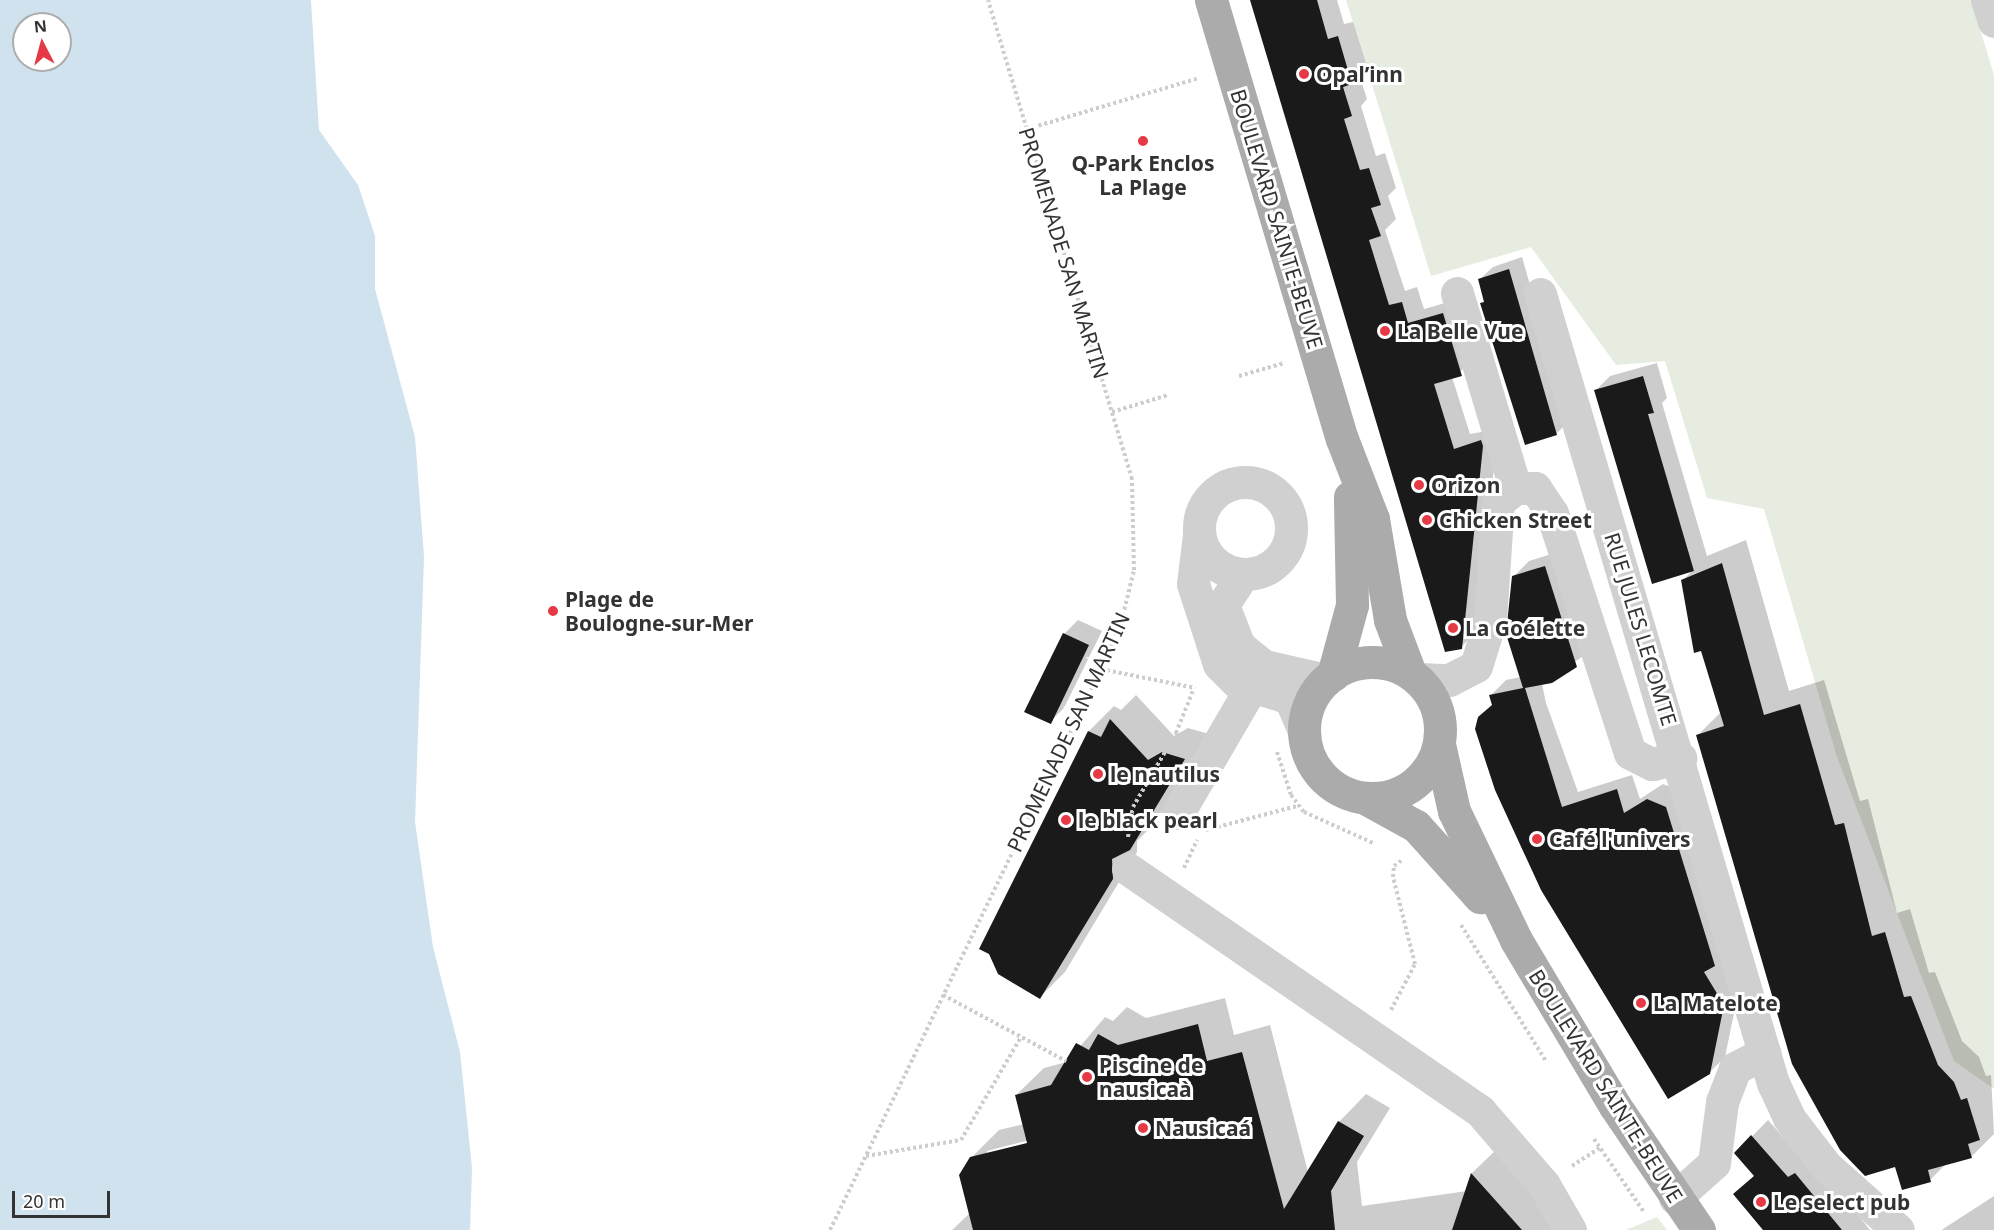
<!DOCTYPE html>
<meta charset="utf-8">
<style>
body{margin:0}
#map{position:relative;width:1994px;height:1230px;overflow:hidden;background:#fff;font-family:"Noto Sans",sans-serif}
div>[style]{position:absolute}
.green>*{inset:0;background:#e6ecdf}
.water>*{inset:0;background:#cfe2ee}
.shadow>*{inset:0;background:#0003}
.building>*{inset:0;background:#1a1a1a}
.path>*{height:4px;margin-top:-2px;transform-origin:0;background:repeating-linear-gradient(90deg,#cdcdcd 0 3px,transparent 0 6px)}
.minor>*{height:33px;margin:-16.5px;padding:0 16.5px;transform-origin:16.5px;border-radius:16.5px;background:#d0d0d0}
.minor>.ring{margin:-16.5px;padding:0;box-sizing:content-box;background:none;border:33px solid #d0d0d0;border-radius:50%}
.major>*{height:33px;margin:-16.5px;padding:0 16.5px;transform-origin:16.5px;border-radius:16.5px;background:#ababab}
.major>.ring{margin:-16.5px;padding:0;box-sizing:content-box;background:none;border:33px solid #ababab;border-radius:50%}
.dots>*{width:16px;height:16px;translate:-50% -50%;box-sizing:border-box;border:3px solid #fff;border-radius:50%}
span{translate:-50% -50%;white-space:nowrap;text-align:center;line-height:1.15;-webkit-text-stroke:6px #fff;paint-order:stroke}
.poi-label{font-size:21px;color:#333;font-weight:700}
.left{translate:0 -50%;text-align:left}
.street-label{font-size:21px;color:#333}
.north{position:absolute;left:12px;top:12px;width:60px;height:60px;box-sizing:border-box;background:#fff;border:2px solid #adadad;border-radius:50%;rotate:354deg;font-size:16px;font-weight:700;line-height:24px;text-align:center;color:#333}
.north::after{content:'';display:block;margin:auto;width:21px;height:27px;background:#e63946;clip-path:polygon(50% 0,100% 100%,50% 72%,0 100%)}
.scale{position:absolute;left:12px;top:1191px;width:98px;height:27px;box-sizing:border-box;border:3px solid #333;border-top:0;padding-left:8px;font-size:18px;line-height:21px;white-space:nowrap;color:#333;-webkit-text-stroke:4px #fff;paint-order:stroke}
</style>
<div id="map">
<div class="green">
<i style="clip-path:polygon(1346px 0,1971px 0,1994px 75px,1994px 1089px,1954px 1061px,1837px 757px,1764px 509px,1707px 498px,1665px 361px,1616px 365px,1531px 247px,1431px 276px)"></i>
<i style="clip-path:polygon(1657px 1217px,1667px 1230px,1626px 1230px)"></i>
</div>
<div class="water">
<i style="clip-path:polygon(evenodd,0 0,311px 0,319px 130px,358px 185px,375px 236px,375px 289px,415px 437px,424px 557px,415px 822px,433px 947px,460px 1052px,472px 1168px,470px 1230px,0 1230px,0 0,24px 24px,60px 24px,60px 60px,24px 60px,24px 24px)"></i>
</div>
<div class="shadow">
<i style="clip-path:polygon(1252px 0,1337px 0,1344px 24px,1353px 22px,1367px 67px,1359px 74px,1367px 99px,1361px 106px,1376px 156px,1385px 153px,1396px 188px,1388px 196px,1396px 219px,1385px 230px,1405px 291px,1417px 287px,1424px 309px,1459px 299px,1477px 359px,1452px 377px,1470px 434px,1498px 429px,1477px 631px,1461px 647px)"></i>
<i style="clip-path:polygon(1522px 257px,1569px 421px,1556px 434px,1480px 279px,1493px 267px)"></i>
<i style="clip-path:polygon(1657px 363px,1667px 398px,1662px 403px,1707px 556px,1746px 540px,1789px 691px,1824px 680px,1860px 801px,1868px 799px,1897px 913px,1910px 909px,1929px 973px,1935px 972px,1962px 1041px,1979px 1057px,1986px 1076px,1991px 1075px,1994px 1134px,1971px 1157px,1946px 1164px,1930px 1180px,1896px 1165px,1698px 735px,1721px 712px,1683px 580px,1693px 570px,1596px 390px,1610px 376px)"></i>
<i style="clip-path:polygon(1561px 551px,1592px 650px,1542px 684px,1546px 703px,1578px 792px,1632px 775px,1640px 799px,1663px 784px,1681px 791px,1739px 989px,1725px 1057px,1709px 1073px,1493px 704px,1491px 695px,1506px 680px,1521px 677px,1513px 577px,1529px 561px)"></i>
<i style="clip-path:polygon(1078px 620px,1102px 631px,1064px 708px,1050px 722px,1064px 634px)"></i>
<i style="clip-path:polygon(1136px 695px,1174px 736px,1188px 728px,1209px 734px,1155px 823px,1137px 841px,1137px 852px,1065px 972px,1040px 997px,1089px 731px,1114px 706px,1121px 710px)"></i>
<i style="clip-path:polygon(evenodd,1225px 998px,1234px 1035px,1270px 1025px,1308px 1172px,1339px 1122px,1366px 1094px,1390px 1108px,1357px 1162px,1362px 1206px,1467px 1191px,1472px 1173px,1499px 1147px,1574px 1230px,952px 1230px,970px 1213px,971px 1158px,999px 1130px,1024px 1124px,1016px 1095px,1044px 1068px,1067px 1062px,1105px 1017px,1113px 1021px,1127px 1007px,1146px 1018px,1225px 998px,1034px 1139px,1034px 1142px,987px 1154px,987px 1151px,1034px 1139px)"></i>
<i style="clip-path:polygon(1768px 1120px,1805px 1162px,1811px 1158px,1870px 1230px,1764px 1230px,1735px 1194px,1755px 1175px,1736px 1153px)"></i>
<i style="clip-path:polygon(1994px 1196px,1994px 1230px,1942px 1230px,1943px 1229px)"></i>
</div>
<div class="building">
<i style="clip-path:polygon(1250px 0,1317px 0,1328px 39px,1338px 36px,1352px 84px,1343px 87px,1352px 116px,1344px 119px,1360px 170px,1369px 168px,1381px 205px,1371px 208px,1381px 236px,1369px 240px,1389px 305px,1402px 302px,1408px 323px,1443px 313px,1462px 376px,1434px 384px,1454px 449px,1481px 440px,1483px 446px,1462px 649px,1445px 652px)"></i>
<i style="clip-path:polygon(1509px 269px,1557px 435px,1525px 445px,1480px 303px,1484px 302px,1478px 279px)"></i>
<i style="clip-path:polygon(1643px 376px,1654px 413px,1648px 414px,1694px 571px,1652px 584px,1594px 390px)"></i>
<i style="clip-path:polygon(1722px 563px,1764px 715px,1800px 704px,1835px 825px,1844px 823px,1872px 936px,1885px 932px,1904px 997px,1911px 996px,1938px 1065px,1954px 1082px,1961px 1100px,1967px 1098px,1980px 1140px,1968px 1144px,1972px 1158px,1928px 1170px,1931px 1182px,1902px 1190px,1895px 1167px,1865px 1176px,1840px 1150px,1792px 1064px,1696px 735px,1724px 726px,1701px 651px,1694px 653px,1681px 580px)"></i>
<i style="clip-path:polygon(1545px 566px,1577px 667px,1552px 683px,1525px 688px,1562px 807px,1617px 789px,1624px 813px,1647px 799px,1666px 807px,1715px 966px,1704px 972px,1724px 1005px,1710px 1074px,1668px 1099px,1541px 890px,1495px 790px,1475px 729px,1478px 717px,1492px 705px,1489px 695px,1523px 688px,1506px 634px,1512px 576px)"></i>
<i style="clip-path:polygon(1063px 633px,1089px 645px,1051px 724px,1024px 712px)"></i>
<i style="clip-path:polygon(1110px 719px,1148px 760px,1162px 752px,1185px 759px,1130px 850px,1112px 859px,1113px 879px,1040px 999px,998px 974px,989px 954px,979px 949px,1088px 731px,1101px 737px)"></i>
<i style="clip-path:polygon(1198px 1024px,1207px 1061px,1242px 1052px,1284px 1209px,1338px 1121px,1364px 1136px,1331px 1191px,1335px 1230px,973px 1230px,959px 1175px,970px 1157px,1027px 1143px,1015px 1095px,1051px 1085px,1076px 1043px,1089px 1050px,1098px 1034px,1118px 1045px)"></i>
<i style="clip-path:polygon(1751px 1135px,1788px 1177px,1795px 1173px,1842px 1230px,1763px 1230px,1733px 1194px,1754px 1176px,1734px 1153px)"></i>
<i style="clip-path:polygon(1471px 1173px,1522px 1230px,1452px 1230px)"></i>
</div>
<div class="path">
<i style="left:1027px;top:129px;width:179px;rotate:-16.5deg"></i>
<i style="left:1239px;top:376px;width:47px;rotate:-16.1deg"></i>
<i style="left:1112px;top:412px;width:59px;rotate:-16.9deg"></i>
<i style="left:1101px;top:669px;width:96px;rotate:11.4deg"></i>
<i style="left:1277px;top:752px;width:45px;rotate:72deg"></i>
<i style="left:1291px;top:795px;width:21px;rotate:53deg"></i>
<i style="left:1304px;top:812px;width:76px;rotate:24.2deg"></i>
<i style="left:1206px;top:830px;width:94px;rotate:-14.8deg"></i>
<i style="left:1128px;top:837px;width:30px;rotate:-81deg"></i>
<i style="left:1133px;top:807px;width:86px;rotate:-59.8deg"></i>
<i style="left:1176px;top:733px;width:48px;rotate:-68.2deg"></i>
<i style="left:1184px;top:868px;width:31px;rotate:-65deg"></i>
<i style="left:1461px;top:925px;width:160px;rotate:58deg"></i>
<i style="left:943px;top:995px;width:140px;rotate:28.2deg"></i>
<i style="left:1391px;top:1010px;width:52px;rotate:-62.4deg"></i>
<i style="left:1415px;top:964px;width:90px;rotate:-104.2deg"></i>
<i style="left:1393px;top:877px;width:11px;rotate:-85deg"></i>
<i style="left:1394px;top:866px;width:10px;rotate:-37deg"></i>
<i style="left:1594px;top:1139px;width:88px;rotate:55.6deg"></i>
<i style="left:866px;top:1156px;width:96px;rotate:-9.6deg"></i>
<i style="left:961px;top:1140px;width:119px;rotate:-59.8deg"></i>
<i style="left:1572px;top:1166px;width:33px;rotate:-33deg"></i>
<i style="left:830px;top:1230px;width:623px;rotate:-64.22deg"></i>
<i style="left:1101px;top:669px;width:46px;rotate:-65.7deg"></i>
<i style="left:1120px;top:627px;width:59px;rotate:-76.2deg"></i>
<i style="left:1134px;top:570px;width:91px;rotate:-91.3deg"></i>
<i style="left:1132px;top:479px;width:500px;rotate:-106.73deg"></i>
</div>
<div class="minor">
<i style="left:1987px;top:0;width:22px;rotate:72deg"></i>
<i style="left:1457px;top:293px;width:203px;rotate:73.4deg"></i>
<i style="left:1540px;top:294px;width:823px;rotate:73.55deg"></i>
<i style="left:1773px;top:1083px;width:38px;rotate:65deg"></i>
<i style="left:1789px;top:1118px;width:61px;rotate:52.4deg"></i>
<i style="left:1826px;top:1166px;width:96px;rotate:41.6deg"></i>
<i class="ring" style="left:1199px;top:482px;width:59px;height:59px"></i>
<i style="left:1199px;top:534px;width:50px;rotate:96.8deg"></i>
<i style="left:1193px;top:584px;width:84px;rotate:72deg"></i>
<i style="left:1219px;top:664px;width:24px;rotate:45deg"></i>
<i style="left:1236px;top:681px;width:57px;rotate:17.5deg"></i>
<i style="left:1290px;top:698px;width:36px;rotate:67deg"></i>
<i style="left:1243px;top:574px;width:37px;rotate:123deg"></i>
<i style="left:1223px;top:605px;width:44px;rotate:68.7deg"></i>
<i style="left:1239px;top:646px;width:32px;rotate:39deg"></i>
<i style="left:1264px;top:666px;width:64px;rotate:12.7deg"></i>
<i style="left:1417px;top:679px;width:32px;rotate:2deg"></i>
<i style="left:1449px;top:680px;width:30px;rotate:-27deg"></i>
<i style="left:1476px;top:666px;width:47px;rotate:-72.7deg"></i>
<i style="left:1490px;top:621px;width:119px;rotate:-86.2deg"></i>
<i style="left:1498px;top:502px;width:22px;rotate:-39deg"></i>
<i style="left:1515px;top:488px;width:20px"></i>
<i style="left:1535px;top:488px;width:30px;rotate:56deg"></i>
<i style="left:1552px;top:513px;width:252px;rotate:72deg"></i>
<i style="left:1630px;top:753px;width:25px;rotate:27deg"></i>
<i style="left:1652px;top:764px;width:29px;rotate:-12deg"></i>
<i style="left:1178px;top:813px;width:169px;rotate:-59.8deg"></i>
<i style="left:1128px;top:869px;width:427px;rotate:34.5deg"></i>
<i style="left:1480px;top:1111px;width:98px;rotate:49.1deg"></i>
<i style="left:1544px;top:1185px;width:52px;rotate:60deg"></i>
<i style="left:1675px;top:1198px;width:52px;rotate:-41.9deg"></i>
<i style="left:1714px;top:1163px;width:62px;rotate:-82.5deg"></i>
<i style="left:1722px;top:1102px;width:36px;rotate:-69deg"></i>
<i style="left:1735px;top:1068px;width:33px;rotate:-27deg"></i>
</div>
<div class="major">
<i style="left:1211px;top:0;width:458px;rotate:73.4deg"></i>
<i style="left:1342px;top:439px;width:86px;rotate:68.8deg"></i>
<i style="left:1373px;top:519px;width:102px;rotate:80.4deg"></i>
<i style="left:1390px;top:620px;width:57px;rotate:69.3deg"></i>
<i class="ring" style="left:1304px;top:662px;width:103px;height:103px"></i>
<i style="left:1333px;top:675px;width:73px;rotate:-74.8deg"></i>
<i style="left:1352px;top:605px;width:108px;rotate:-91.1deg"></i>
<i style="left:1439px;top:744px;width:69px;rotate:77.4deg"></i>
<i style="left:1454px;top:811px;width:143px;rotate:64.3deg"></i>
<i style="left:1516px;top:940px;width:193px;rotate:59.2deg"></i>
<i style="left:1615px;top:1106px;width:150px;rotate:55.9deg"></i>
<i style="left:1365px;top:798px;width:58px;rotate:28.8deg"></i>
<i style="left:1416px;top:826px;width:96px;rotate:48deg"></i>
</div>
<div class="dots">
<i style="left:1304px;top:74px;background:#e63946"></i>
<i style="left:1143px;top:141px;background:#e63946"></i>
<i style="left:1385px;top:331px;background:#e63946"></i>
<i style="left:1419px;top:485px;background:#e63946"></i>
<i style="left:1427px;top:520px;background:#e63946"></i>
<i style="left:553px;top:611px;background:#e63946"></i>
<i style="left:1453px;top:628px;background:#e63946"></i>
<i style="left:1098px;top:774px;background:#e63946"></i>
<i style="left:1066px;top:820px;background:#e63946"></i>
<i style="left:1537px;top:839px;background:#e63946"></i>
<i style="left:1641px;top:1003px;background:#e63946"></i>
<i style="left:1087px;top:1077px;background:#e63946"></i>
<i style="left:1143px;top:1128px;background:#e63946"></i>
<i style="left:1761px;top:1202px;background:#e63946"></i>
</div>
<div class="poi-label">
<span class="left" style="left:1316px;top:74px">Opal’inn</span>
<span style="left:1143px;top:175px">Q-Park Enclos<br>La Plage</span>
<span class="left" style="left:1397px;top:331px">La Belle Vue</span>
<span class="left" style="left:1431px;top:485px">Orizon</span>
<span class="left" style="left:1439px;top:520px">Chicken Street</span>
<span class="left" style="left:565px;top:611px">Plage de<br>Boulogne-sur-Mer</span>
<span class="left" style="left:1465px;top:628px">La Goélette</span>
<span class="left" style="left:1110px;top:774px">le nautilus</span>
<span class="left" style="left:1078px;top:820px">le black pearl</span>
<span class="left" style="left:1549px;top:839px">Café l'univers</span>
<span class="left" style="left:1653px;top:1003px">La Matelote</span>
<span class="left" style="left:1099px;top:1077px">Piscine de<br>nausicaà</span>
<span class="left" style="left:1155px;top:1128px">Nausicaá</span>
<span class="left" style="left:1773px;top:1202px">Le select pub</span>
</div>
<div class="street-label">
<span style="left:1277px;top:219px;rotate:73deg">BOULEVARD SAINTE-BEUVE</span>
<span style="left:1064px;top:253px;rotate:73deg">PROMENADE SAN MARTIN</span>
<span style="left:1641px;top:629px;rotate:73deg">RUE JULES LECOMTE</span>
<span style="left:1068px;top:732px;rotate:-65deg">PROMENADE SAN MARTIN</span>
<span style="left:1606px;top:1086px;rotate:58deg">BOULEVARD SAINTE-BEUVE</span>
</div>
<div class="north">N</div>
<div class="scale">20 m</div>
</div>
